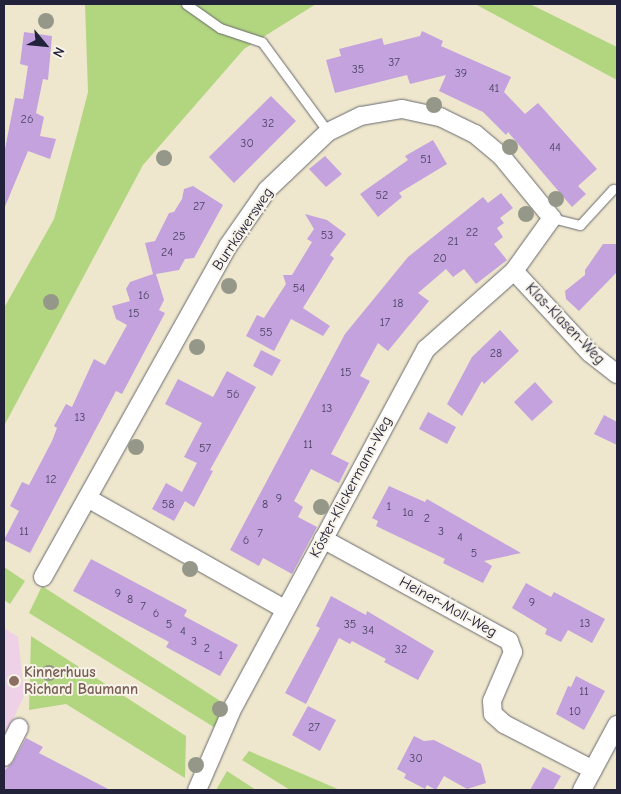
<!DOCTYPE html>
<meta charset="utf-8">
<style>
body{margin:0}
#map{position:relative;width:621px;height:794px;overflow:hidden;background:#eee7cd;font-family:"Comic Neue",sans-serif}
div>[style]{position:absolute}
.built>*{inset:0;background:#eed0e7}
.green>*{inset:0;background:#b2d67f}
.building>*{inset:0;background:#c3a2de}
.roads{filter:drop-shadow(0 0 1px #69676e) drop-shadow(0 0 1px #69676e)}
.lane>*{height:9px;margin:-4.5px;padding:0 4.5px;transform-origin:4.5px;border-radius:4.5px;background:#fff}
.street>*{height:18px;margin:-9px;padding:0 9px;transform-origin:9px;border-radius:9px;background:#fff}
.trees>*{width:16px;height:16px;margin:-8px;border-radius:50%;background:#959888}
.dots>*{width:14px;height:14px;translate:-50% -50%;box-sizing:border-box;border:2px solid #f7f3e8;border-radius:50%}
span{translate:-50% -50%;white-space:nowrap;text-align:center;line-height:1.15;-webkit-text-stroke:4px #f7f3e8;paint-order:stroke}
.number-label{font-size:12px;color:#4a4264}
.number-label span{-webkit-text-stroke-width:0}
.street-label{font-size:15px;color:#22223b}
.education-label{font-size:15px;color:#785e54;font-weight:700}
.left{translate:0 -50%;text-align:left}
.frame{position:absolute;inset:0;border:5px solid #22223b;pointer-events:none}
.north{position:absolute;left:20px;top:20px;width:50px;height:50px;-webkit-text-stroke:4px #f7f3e8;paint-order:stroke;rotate:118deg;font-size:14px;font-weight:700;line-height:20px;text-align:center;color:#22223b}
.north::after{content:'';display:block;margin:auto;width:18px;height:22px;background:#22223b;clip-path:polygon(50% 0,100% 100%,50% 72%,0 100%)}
</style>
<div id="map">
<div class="built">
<i style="clip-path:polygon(4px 628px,18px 637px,24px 696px,4px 738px)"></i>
</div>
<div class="green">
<i style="clip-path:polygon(85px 4px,316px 4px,244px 49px,143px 165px,4px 426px,4px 308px,54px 219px,78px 131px,88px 92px)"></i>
<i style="clip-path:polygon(475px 4px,530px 4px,617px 47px,617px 80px)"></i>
<i style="clip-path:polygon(4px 567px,25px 581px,10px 604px,4px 600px)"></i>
<i style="clip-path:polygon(42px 586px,228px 706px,217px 729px,29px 613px)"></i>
<i style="clip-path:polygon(31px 636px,186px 736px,185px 778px,66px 704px,29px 710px)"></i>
<i style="clip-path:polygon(249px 751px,340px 790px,290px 790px,242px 760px)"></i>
<i style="clip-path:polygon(227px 771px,256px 790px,216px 790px)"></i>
</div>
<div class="building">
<i style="clip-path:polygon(422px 31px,443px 41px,441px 46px,511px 77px,504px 92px,525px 114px,538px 103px,597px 169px,578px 186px,586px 194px,572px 207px,508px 132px,506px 135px,483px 112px,439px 91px,446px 75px,410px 84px,407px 75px,335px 93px,326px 60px,341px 56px,339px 49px,382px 38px,384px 45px,420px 36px)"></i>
<i style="clip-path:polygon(24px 32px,52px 36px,48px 80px,43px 79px,36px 113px,44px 117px,40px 136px,56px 139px,50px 159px,28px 151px,4px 209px,4px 154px,15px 98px,23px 99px,28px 66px,20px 64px)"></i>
<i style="clip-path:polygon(271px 96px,296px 121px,234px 183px,209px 157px)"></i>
<i style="clip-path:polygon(433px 140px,447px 164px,399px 193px,402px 197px,378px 217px,360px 194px,408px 160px,405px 156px)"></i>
<i style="clip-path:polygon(325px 156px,342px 174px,326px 187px,309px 169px)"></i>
<i style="clip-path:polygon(193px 186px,223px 205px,194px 258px,185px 259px,179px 270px,156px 274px,164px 300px,159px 310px,165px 313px,122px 394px,116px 391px,30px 553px,4px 540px,19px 511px,10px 506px,22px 482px,29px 485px,52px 441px,57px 428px,54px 426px,66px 404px,72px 407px,94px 359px,105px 365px,127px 325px,116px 319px,112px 306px,130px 301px,126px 289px,130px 282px,153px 274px,145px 243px,155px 241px,169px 213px,174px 212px,182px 199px,184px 189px)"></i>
<i style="clip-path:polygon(501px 193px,513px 208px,500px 218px,504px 223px,497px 228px,503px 237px,494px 244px,507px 260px,476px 284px,464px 269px,453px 277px,446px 269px,418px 293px,429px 301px,388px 351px,378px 343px,360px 376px,370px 381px,331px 454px,349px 463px,339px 483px,311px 469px,294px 501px,303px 507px,298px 517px,317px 527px,292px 574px,263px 558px,259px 566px,230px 550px,345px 334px,408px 257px,483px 197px,488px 203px)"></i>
<i style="clip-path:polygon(305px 214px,327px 220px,346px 234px,330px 255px,334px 258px,303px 308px,330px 326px,323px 336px,291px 319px,274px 351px,246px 336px,257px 315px,264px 318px,286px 284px,283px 275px,292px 275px,312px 242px,307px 239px,314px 229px)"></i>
<i style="clip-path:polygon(603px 244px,617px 244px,617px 272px,579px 311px,566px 299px,565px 291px,585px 275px,585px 270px)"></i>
<i style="clip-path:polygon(500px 330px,519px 351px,484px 384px,482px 381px,462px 416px,447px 404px,472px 357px)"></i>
<i style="clip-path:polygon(261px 350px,281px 360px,272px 376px,253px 366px)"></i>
<i style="clip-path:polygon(227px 371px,256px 387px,210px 470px,213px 471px,194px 507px,185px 501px,174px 521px,152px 509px,166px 483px,182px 492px,197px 463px,184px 457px,202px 423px,165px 404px,178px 379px,213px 397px)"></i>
<i style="clip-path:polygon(535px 382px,553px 402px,532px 421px,514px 402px)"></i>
<i style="clip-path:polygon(428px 412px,456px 427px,447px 444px,419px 429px)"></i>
<i style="clip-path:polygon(604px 415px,617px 422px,617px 445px,594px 434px)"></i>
<i style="clip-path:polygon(389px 486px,425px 502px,427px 499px,521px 553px,484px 561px,492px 566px,483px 583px,443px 563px,445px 559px,376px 526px,378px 521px,372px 518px)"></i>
<i style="clip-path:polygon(91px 559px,187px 610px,184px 616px,238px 645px,220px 676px,166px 647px,169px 642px,73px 591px)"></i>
<i style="clip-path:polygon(526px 583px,551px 597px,554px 592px,605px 619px,592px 643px,568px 630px,561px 642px,545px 634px,547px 629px,512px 608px)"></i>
<i style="clip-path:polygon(331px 596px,366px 615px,367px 611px,434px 651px,418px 680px,384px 662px,386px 659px,352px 641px,350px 644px,339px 638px,306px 704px,285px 693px,320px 628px,316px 626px)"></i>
<i style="clip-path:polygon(576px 676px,605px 691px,584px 730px,556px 714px,568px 686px,571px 687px)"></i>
<i style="clip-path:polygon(308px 706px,336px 720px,320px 751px,292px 735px)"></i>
<i style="clip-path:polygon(414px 736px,424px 741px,434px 740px,481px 764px,486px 783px,467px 789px,444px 776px,436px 790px,427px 785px,425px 789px,404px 778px,406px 774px,397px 769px)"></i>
<i style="clip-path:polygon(26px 738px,43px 747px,39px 753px,110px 790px,4px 790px,4px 771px,13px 762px)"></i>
<i style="clip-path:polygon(543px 767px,561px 776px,553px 790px,530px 790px)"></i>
</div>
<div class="roads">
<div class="lane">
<i style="left:186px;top:4px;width:42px;rotate:35.2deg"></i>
<i style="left:220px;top:28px;width:44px;rotate:18.4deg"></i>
<i style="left:262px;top:42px;width:112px;rotate:53.7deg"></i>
<i style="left:552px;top:218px;width:29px;rotate:14deg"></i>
<i style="left:580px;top:225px;width:49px;rotate:-47.5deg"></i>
</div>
<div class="street">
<i style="left:514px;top:271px;width:112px;rotate:47.2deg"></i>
<i style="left:590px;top:353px;width:34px;rotate:38deg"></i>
<i style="left:89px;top:499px;width:224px;rotate:29.4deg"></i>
<i style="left:323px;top:539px;width:212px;rotate:28.7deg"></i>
<i style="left:509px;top:641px;width:12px;rotate:70deg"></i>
<i style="left:513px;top:652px;width:53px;rotate:113.2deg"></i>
<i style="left:492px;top:701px;width:13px;rotate:86deg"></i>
<i style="left:493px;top:714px;width:15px;rotate:42deg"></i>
<i style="left:504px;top:724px;width:100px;rotate:27.3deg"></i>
<i style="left:43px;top:577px;width:379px;rotate:-60.8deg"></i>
<i style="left:228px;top:246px;width:68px;rotate:-55.1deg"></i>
<i style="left:267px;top:190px;width:84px;rotate:-43.6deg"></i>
<i style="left:328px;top:132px;width:37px;rotate:-26deg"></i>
<i style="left:361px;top:116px;width:42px;rotate:-9.7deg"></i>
<i style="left:402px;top:109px;width:39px;rotate:12deg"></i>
<i style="left:440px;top:117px;width:39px;rotate:26deg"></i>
<i style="left:475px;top:134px;width:35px;rotate:40deg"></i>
<i style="left:502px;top:157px;width:79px;rotate:50.7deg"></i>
<i style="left:552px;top:218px;width:65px;rotate:125.6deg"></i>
<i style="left:514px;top:271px;width:118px;rotate:138.4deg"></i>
<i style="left:426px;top:349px;width:404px;rotate:118.3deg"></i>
<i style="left:234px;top:705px;width:93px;rotate:113.5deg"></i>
<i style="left:4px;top:757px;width:33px;rotate:-63deg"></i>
<i style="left:582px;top:790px;width:74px;rotate:-61.7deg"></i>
</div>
</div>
<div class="trees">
<i style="left:46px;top:21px"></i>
<i style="left:434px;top:105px"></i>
<i style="left:510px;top:147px"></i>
<i style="left:164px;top:158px"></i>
<i style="left:556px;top:199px"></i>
<i style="left:526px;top:214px"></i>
<i style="left:229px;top:286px"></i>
<i style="left:51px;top:302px"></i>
<i style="left:197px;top:347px"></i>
<i style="left:136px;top:447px"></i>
<i style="left:321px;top:507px"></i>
<i style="left:190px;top:569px"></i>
<i style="left:49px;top:673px"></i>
<i style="left:220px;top:709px"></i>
<i style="left:196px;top:765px"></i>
</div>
<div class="dots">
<i style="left:14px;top:681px;background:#8d6e63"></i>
</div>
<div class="number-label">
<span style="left:394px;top:63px">37</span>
<span style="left:358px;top:70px">35</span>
<span style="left:461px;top:74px">39</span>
<span style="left:494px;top:89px">41</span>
<span style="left:27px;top:120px">26</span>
<span style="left:268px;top:124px">32</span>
<span style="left:247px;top:144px">30</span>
<span style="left:555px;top:148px">44</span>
<span style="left:426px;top:160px">51</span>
<span style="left:382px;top:196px">52</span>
<span style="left:199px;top:207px">27</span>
<span style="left:472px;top:233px">22</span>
<span style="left:327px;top:236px">53</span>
<span style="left:179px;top:237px">25</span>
<span style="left:453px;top:242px">21</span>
<span style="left:167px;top:253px">24</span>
<span style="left:440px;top:259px">20</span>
<span style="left:299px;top:289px">54</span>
<span style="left:144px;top:296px">16</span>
<span style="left:398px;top:304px">18</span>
<span style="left:134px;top:314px">15</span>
<span style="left:385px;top:323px">17</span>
<span style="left:266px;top:333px">55</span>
<span style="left:496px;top:354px">28</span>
<span style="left:346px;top:373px">15</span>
<span style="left:233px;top:395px">56</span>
<span style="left:327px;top:409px">13</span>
<span style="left:80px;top:418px">13</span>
<span style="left:308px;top:445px">11</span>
<span style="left:205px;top:449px">57</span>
<span style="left:51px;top:480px">12</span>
<span style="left:279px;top:499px">9</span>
<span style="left:168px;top:505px">58</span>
<span style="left:265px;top:505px">8</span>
<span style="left:389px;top:507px">1</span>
<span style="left:408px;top:513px">1a</span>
<span style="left:427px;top:519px">2</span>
<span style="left:24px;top:532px">11</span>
<span style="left:441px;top:532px">3</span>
<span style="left:260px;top:534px">7</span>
<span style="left:460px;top:538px">4</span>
<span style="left:246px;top:541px">6</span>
<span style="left:474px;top:554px">5</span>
<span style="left:118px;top:594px">9</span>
<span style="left:130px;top:600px">8</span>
<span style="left:532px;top:603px">9</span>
<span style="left:143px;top:607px">7</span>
<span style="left:156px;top:614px">6</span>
<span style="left:585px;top:624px">13</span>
<span style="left:169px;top:625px">5</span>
<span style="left:350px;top:625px">35</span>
<span style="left:368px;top:631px">34</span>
<span style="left:183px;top:632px">4</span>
<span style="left:194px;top:642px">3</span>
<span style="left:207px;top:649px">2</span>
<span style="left:401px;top:650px">32</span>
<span style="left:221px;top:656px">1</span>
<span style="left:584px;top:692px">11</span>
<span style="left:575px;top:712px">10</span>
<span style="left:314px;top:728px">27</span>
<span style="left:416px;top:759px">30</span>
</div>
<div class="street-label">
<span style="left:243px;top:229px;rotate:-56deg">Burrkäwersweg</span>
<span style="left:565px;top:324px;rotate:46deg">Klas-Klasen-Weg</span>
<span style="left:351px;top:487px;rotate:-62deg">Köster-Klickermann-Weg</span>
<span style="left:448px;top:607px;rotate:29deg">Heiner-Moll-Weg</span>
</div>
<div class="education-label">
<span class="left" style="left:24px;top:681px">Kinnerhuus<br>Richard Baumann</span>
</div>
<div class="frame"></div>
<div class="north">N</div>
</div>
